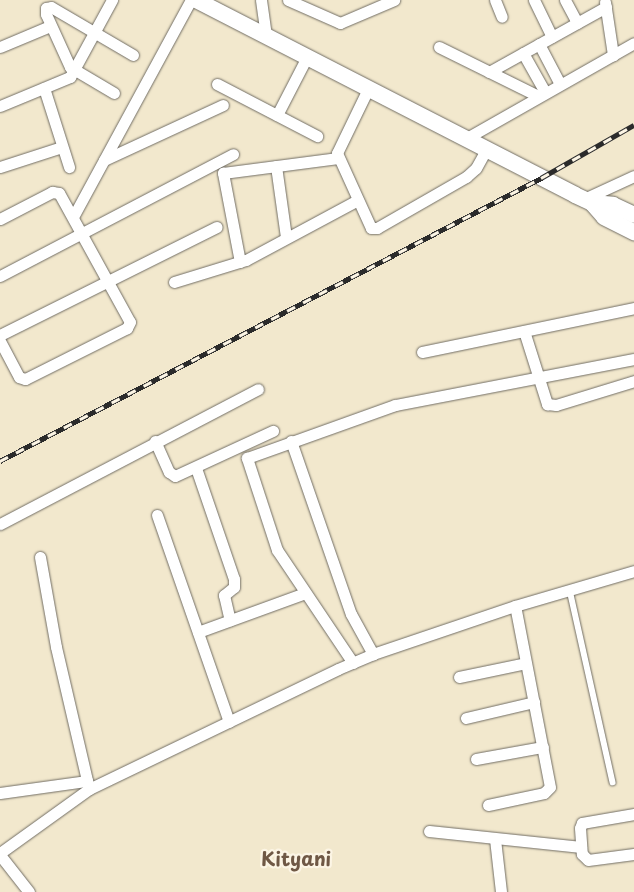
<!DOCTYPE html>
<style>
body{margin:0}
#map{position:relative;width:634px;height:892px;overflow:hidden;background:#f2e8cd;font-family:"Playpen Sans",sans-serif}
div>[style]{position:absolute}
.roads{filter:drop-shadow(0 0 1px #716d64) drop-shadow(0 0 1px #716d64)}
.lane>*{height:5.5px;margin:-2.75px;padding:0 2.75px;transform-origin:2.75px;border-radius:2.75px;background:#fff}
.street>*{height:11px;margin:-5.5px;padding:0 5.5px;transform-origin:5.5px;border-radius:5.5px;background:#fff}
.secondary>*{height:16px;margin:-8px;padding:0 8px;transform-origin:8px;border-radius:8px;background:#fff}
.rail>*{height:5px;margin-top:-2.5px;transform-origin:0;background:repeating-linear-gradient(90deg,#fcf5e5 0 9px,#2b2b2b 0 18px);box-sizing:border-box;border-block:1px solid #2b2b2b}
span{translate:-50% -50%;white-space:nowrap;text-align:center;line-height:1.15;-webkit-text-stroke:4.5px #fcf5e5;paint-order:stroke}
.quarter-label{font-size:19px;color:#6f5845;font-weight:700}
</style>
<div id="map">
<div class="roads">
<div class="lane">
<i style="left:570px;top:590px;width:197px;rotate:77.4deg"></i>
</div>
<div class="street">
<i style="left:261px;top:0;width:36px;rotate:82deg"></i>
<i style="left:288px;top:0;width:57px;rotate:23.9deg"></i>
<i style="left:340px;top:23px;width:59px;rotate:-23.1deg"></i>
<i style="left:495px;top:0;width:18px;rotate:68deg"></i>
<i style="left:534px;top:0;width:41px;rotate:64.1deg"></i>
<i style="left:565px;top:0;width:26px;rotate:62deg"></i>
<i style="left:605px;top:2px;width:54px;rotate:81.4deg"></i>
<i style="left:539px;top:44px;width:45px;rotate:62.3deg"></i>
<i style="left:0;top:47px;width:54px;rotate:-22.8deg"></i>
<i style="left:439px;top:47px;width:110px;rotate:26.3deg"></i>
<i style="left:523px;top:53px;width:45px;rotate:60.6deg"></i>
<i style="left:489px;top:72px;width:134px;rotate:-29.1deg"></i>
<i style="left:217px;top:84px;width:113px;rotate:27.5deg"></i>
<i style="left:44px;top:88px;width:83px;rotate:72.4deg"></i>
<i style="left:368px;top:89px;width:71px;rotate:115.8deg"></i>
<i style="left:337px;top:153px;width:82px;rotate:65.6deg"></i>
<i style="left:371px;top:228px;width:6px"></i>
<i style="left:377px;top:228px;width:103px;rotate:-29.8deg"></i>
<i style="left:466px;top:177px;width:13px;rotate:-42deg"></i>
<i style="left:476px;top:168px;width:21px;rotate:-61deg"></i>
<i style="left:114px;top:93px;width:51px;rotate:-149.4deg"></i>
<i style="left:70px;top:67px;width:58px;rotate:-114.4deg"></i>
<i style="left:46px;top:14px;width:6px;rotate:-90deg"></i>
<i style="left:46px;top:8px;width:5px;rotate:-11deg"></i>
<i style="left:51px;top:7px;width:95px;rotate:30.3deg"></i>
<i style="left:0;top:106px;width:76px;rotate:-22.5deg"></i>
<i style="left:70px;top:77px;width:88px;rotate:-61.4deg"></i>
<i style="left:277px;top:115px;width:65px;rotate:-62.7deg"></i>
<i style="left:465px;top:139px;width:194px;rotate:-29.6deg"></i>
<i style="left:104px;top:160px;width:131px;rotate:-24.8deg"></i>
<i style="left:276px;top:166px;width:72px;rotate:82deg"></i>
<i style="left:0;top:167px;width:65px;rotate:-17.9deg"></i>
<i style="left:584px;top:199px;width:55px;rotate:-24.7deg"></i>
<i style="left:73px;top:217px;width:247px;rotate:-61.5deg"></i>
<i style="left:0;top:219px;width:59px;rotate:-27.4deg"></i>
<i style="left:52px;top:192px;width:7px;rotate:8deg"></i>
<i style="left:59px;top:193px;width:147px;rotate:61.2deg"></i>
<i style="left:130px;top:322px;width:7px;rotate:117deg"></i>
<i style="left:127px;top:328px;width:114px;rotate:153.4deg"></i>
<i style="left:25px;top:379px;width:6px;rotate:-162deg"></i>
<i style="left:19px;top:377px;width:41px;rotate:-117.8deg"></i>
<i style="left:240px;top:262px;width:91px;rotate:-100.8deg"></i>
<i style="left:223px;top:173px;width:116px;rotate:-7.4deg"></i>
<i style="left:0;top:276px;width:263px;rotate:-27.6deg"></i>
<i style="left:174px;top:282px;width:75px;rotate:-17deg"></i>
<i style="left:246px;top:260px;width:125px;rotate:-28.2deg"></i>
<i style="left:524px;top:331px;width:77px;rotate:72.5deg"></i>
<i style="left:547px;top:404px;width:9px;rotate:6deg"></i>
<i style="left:556px;top:405px;width:82px;rotate:-17.1deg"></i>
<i style="left:0;top:335px;width:242px;rotate:-26.5deg"></i>
<i style="left:422px;top:352px;width:217px;rotate:-11.7deg"></i>
<i style="left:155px;top:441px;width:34px;rotate:66deg"></i>
<i style="left:169px;top:472px;width:7px;rotate:34deg"></i>
<i style="left:175px;top:476px;width:108px;rotate:-24.7deg"></i>
<i style="left:291px;top:441px;width:183px;rotate:70.9deg"></i>
<i style="left:351px;top:614px;width:46px;rotate:61.2deg"></i>
<i style="left:196px;top:468px;width:117px;rotate:71.1deg"></i>
<i style="left:234px;top:579px;width:8px;rotate:90deg"></i>
<i style="left:234px;top:587px;width:13px;rotate:141deg"></i>
<i style="left:224px;top:595px;width:26px;rotate:77deg"></i>
<i style="left:157px;top:515px;width:219px;rotate:70.8deg"></i>
<i style="left:0;top:524px;width:291px;rotate:-27.6deg"></i>
<i style="left:40px;top:557px;width:91px;rotate:79.9deg"></i>
<i style="left:56px;top:647px;width:146px;rotate:76.9deg"></i>
<i style="left:198px;top:632px;width:114px;rotate:-20deg"></i>
<i style="left:353px;top:663px;width:136px;rotate:-123.9deg"></i>
<i style="left:277px;top:550px;width:97px;rotate:-108.1deg"></i>
<i style="left:247px;top:458px;width:157px;rotate:-19.7deg"></i>
<i style="left:395px;top:405px;width:243px;rotate:-10.9deg"></i>
<i style="left:459px;top:677px;width:68px;rotate:-11.8deg"></i>
<i style="left:466px;top:718px;width:70px;rotate:-13.2deg"></i>
<i style="left:476px;top:759px;width:68px;rotate:-10.2deg"></i>
<i style="left:0;top:793px;width:88px;rotate:-7.9deg"></i>
<i style="left:488px;top:805px;width:57px;rotate:-12.1deg"></i>
<i style="left:544px;top:793px;width:8px;rotate:-45deg"></i>
<i style="left:550px;top:787px;width:184px;rotate:-100.9deg"></i>
<i style="left:634px;top:814px;width:53px;rotate:170.2deg"></i>
<i style="left:582px;top:823px;width:5px;rotate:112deg"></i>
<i style="left:580px;top:828px;width:26px;rotate:86deg"></i>
<i style="left:582px;top:854px;width:8px;rotate:45deg"></i>
<i style="left:588px;top:860px;width:46px;rotate:-7.4deg"></i>
<i style="left:429px;top:831px;width:153px;rotate:6deg"></i>
<i style="left:495px;top:839px;width:53px;rotate:83.5deg"></i>
<i style="left:0;top:853px;width:110px;rotate:-35.7deg"></i>
<i style="left:89px;top:789px;width:276px;rotate:-25.7deg"></i>
<i style="left:338px;top:669px;width:38px;rotate:-23deg"></i>
<i style="left:373px;top:654px;width:150px;rotate:-18.7deg"></i>
<i style="left:515px;top:606px;width:124px;rotate:-16.4deg"></i>
<i style="left:0;top:855px;width:47px;rotate:51.9deg"></i>
</div>
<div class="secondary">
<i style="left:196px;top:0;width:426px;rotate:27.2deg"></i>
<i style="left:575px;top:195px;width:19px;rotate:25deg"></i>
<i style="left:592px;top:203px;width:21px;rotate:5deg"></i>
<i style="left:613px;top:205px;width:23px;rotate:25deg"></i>
<i style="left:592px;top:203px;width:18px;rotate:49deg"></i>
<i style="left:604px;top:217px;width:34px;rotate:27deg"></i>
</div>
</div>
<div class="rail">
<i style="left:0;top:461px;width:611px;rotate:-27.61deg"></i>
<i style="left:541px;top:178px;width:107px;rotate:-29.7deg"></i>
</div>
<div class="quarter-label">
<span style="left:296px;top:859px">Kityani</span>
</div>
</div>
